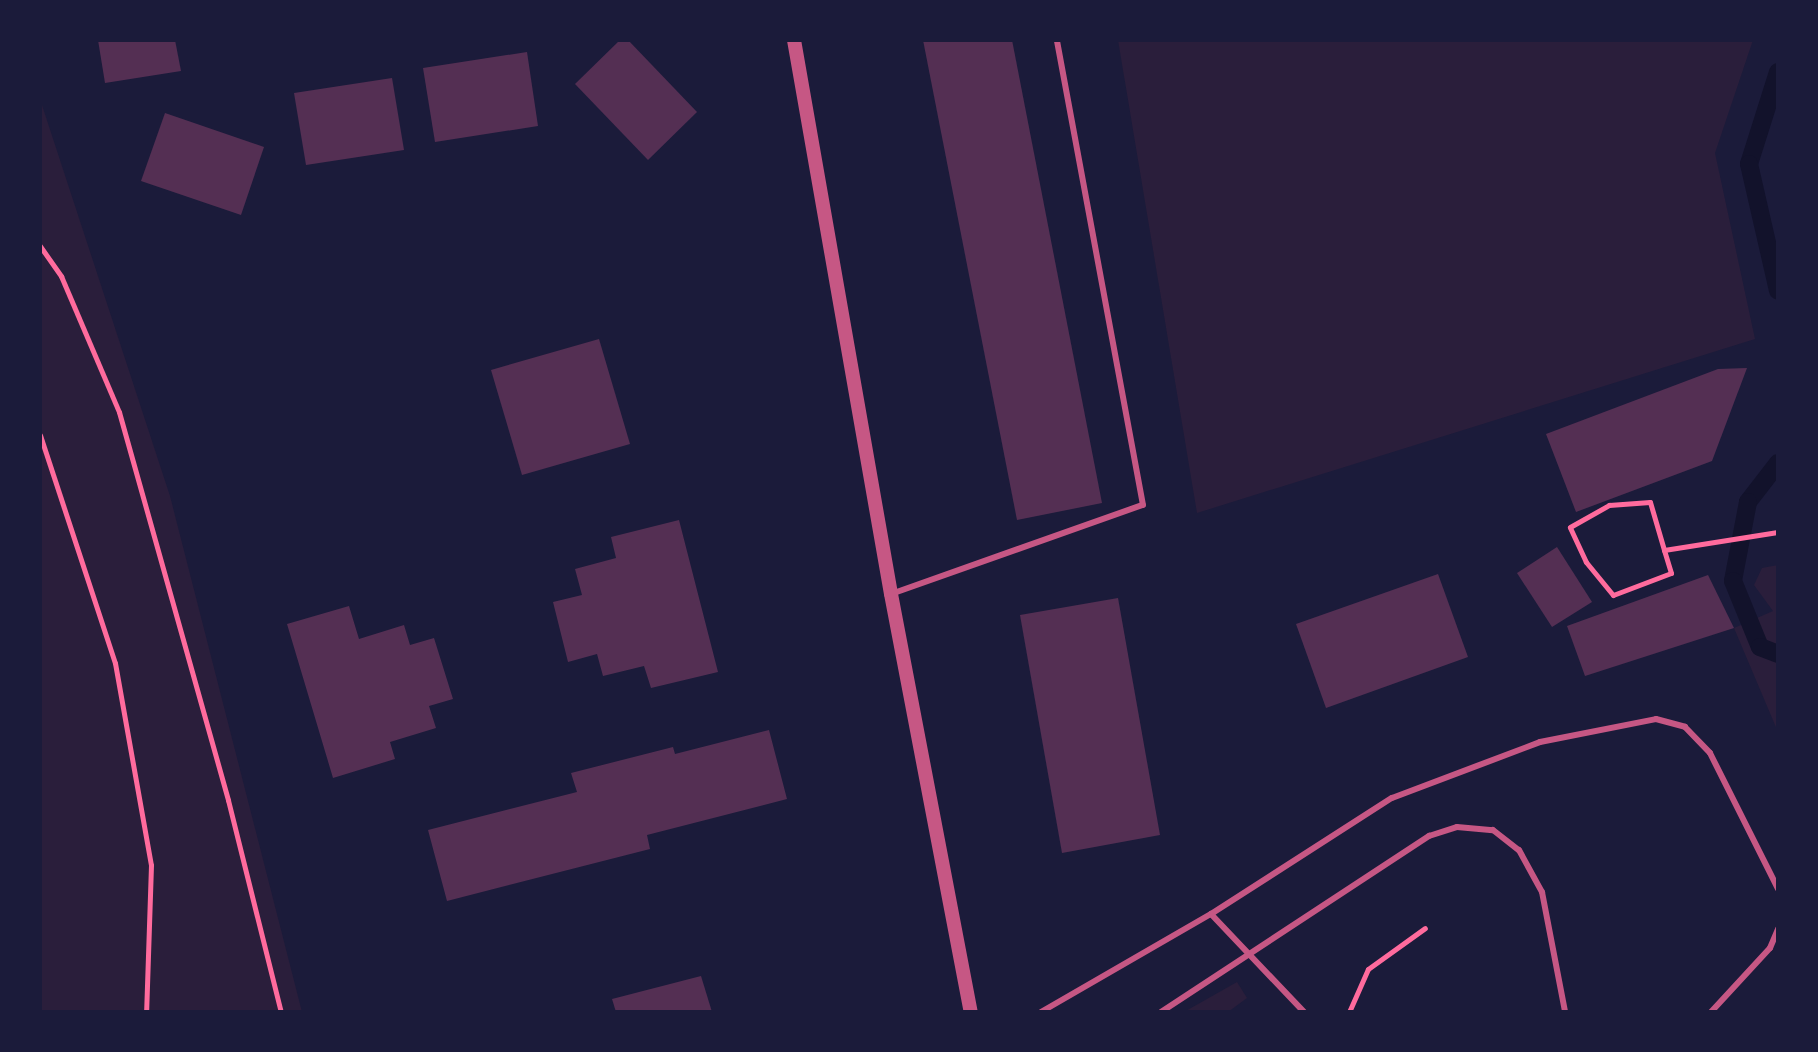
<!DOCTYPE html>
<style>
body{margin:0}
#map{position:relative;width:1818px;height:1052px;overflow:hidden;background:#1b1b3a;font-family:Inter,sans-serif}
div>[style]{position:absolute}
.green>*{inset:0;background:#2a1e3b}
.stream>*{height:18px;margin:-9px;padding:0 9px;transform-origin:9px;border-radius:9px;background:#12122b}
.building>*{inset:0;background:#542f53}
.path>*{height:5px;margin:-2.5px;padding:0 2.5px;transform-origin:2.5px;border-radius:2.5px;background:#ff6b9d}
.service>*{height:6px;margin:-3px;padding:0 3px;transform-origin:3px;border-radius:3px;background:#c65784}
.tertiary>*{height:14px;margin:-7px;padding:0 7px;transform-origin:7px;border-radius:7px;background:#c65784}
span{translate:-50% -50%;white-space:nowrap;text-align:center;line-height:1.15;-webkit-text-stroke:8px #1b1b3a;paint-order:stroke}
.frame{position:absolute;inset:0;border:42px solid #1b1b3a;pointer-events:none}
</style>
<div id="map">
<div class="green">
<i style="clip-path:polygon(1118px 40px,1753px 40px,1715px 153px,1755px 339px,1197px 513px)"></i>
<i style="clip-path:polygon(40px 99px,170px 496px,302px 1012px,40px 1012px)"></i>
<i style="clip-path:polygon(1778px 565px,1778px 732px,1734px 628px,1773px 611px,1754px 585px,1762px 568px)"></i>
<i style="clip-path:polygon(1237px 982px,1247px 998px,1228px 1012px,1184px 1012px)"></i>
</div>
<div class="stream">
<i style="left:1778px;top:72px;width:96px;rotate:107.5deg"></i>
<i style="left:1749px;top:164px;width:130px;rotate:77.1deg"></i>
<i style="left:1778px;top:463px;width:49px;rotate:127.6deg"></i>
<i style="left:1748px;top:502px;width:80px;rotate:100.8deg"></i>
<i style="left:1733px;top:581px;width:71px;rotate:67.8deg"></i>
<i style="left:1760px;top:647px;width:19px;rotate:21deg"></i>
</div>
<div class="building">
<i style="clip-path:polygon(98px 40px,175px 40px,181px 71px,105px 83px)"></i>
<i style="clip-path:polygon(620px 40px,628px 40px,697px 112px,648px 160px,575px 84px)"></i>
<i style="clip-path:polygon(923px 40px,1012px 40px,1102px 503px,1017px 520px)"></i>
<i style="clip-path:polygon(527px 52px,538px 126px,435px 142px,423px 68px)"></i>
<i style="clip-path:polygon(392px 78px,404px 150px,306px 165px,294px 93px)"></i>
<i style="clip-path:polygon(165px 113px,264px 147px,241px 215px,141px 181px)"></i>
<i style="clip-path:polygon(599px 339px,630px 444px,522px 475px,491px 370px)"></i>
<i style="clip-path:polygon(1747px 368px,1712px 461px,1576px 512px,1546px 434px,1718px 369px)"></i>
<i style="clip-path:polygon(679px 520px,718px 672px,651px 688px,644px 666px,603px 676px,597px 654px,568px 662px,553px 602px,582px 595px,575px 569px,616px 558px,611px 537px)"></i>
<i style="clip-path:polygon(1557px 547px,1592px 602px,1552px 627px,1517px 573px)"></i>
<i style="clip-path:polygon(1438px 574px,1468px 657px,1326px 708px,1296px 624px)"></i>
<i style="clip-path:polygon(1708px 575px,1734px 628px,1585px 676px,1567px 626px)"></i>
<i style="clip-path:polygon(1118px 598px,1160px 835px,1062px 853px,1020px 615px)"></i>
<i style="clip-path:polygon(349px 606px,359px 639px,404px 625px,410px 645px,434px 638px,453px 699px,429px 706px,436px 728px,390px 742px,395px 759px,333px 778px,287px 624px)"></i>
<i style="clip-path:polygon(769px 730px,787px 799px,647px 835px,650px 849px,447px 901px,428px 830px,577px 792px,571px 773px,673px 747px,675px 754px)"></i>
<i style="clip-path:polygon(701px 976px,712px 1012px,616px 1012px,612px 999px)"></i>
</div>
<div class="path">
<i style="left:40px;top:246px;width:37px;rotate:55deg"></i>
<i style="left:61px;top:276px;width:148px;rotate:66.9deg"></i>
<i style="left:119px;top:412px;width:403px;rotate:74.3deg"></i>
<i style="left:228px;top:800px;width:219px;rotate:76deg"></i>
<i style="left:40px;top:435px;width:240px;rotate:71.8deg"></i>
<i style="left:115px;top:663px;width:205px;rotate:79.9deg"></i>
<i style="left:151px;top:865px;width:147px;rotate:91.9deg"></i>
<i style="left:1664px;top:550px;width:24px;rotate:73deg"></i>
<i style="left:1671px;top:573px;width:62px;rotate:159.2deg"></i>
<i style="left:1613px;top:595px;width:43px;rotate:-129.3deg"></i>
<i style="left:1586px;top:562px;width:38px;rotate:-115deg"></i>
<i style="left:1570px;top:527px;width:45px;rotate:-29.4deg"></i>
<i style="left:1609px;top:505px;width:41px;rotate:-4.2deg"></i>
<i style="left:1650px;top:502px;width:50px;rotate:73.7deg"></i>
<i style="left:1664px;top:550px;width:115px;rotate:-9deg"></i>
<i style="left:1349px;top:1012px;width:47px;rotate:-66.2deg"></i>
<i style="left:1368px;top:969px;width:70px;rotate:-35.7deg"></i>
</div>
<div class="service">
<i style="left:891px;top:594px;width:267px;rotate:-19.5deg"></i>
<i style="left:1143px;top:505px;width:473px;rotate:-100.5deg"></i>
<i style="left:1211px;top:914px;width:135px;rotate:46.5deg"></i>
<i style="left:1041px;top:1012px;width:196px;rotate:-30deg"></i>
<i style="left:1211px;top:914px;width:215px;rotate:-32.7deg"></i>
<i style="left:1392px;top:798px;width:158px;rotate:-20.7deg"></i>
<i style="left:1540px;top:742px;width:118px;rotate:-11.2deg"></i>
<i style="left:1656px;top:719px;width:30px;rotate:15deg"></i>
<i style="left:1685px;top:727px;width:36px;rotate:46deg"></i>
<i style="left:1710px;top:753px;width:152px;rotate:63.4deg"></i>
<i style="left:1161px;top:1012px;width:321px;rotate:-33.3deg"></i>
<i style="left:1429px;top:836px;width:29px;rotate:-18deg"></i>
<i style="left:1457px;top:827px;width:36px;rotate:5deg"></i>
<i style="left:1493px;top:830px;width:33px;rotate:38deg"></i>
<i style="left:1519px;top:850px;width:48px;rotate:61.3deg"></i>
<i style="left:1542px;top:892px;width:122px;rotate:79.1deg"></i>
<i style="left:1711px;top:1012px;width:87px;rotate:-47.3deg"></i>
<i style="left:1770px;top:948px;width:21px;rotate:-67deg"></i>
</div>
<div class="tertiary">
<i style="left:794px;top:40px;width:562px;rotate:80.07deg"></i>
<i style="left:891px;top:594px;width:426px;rotate:79.2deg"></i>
</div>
<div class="frame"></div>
</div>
